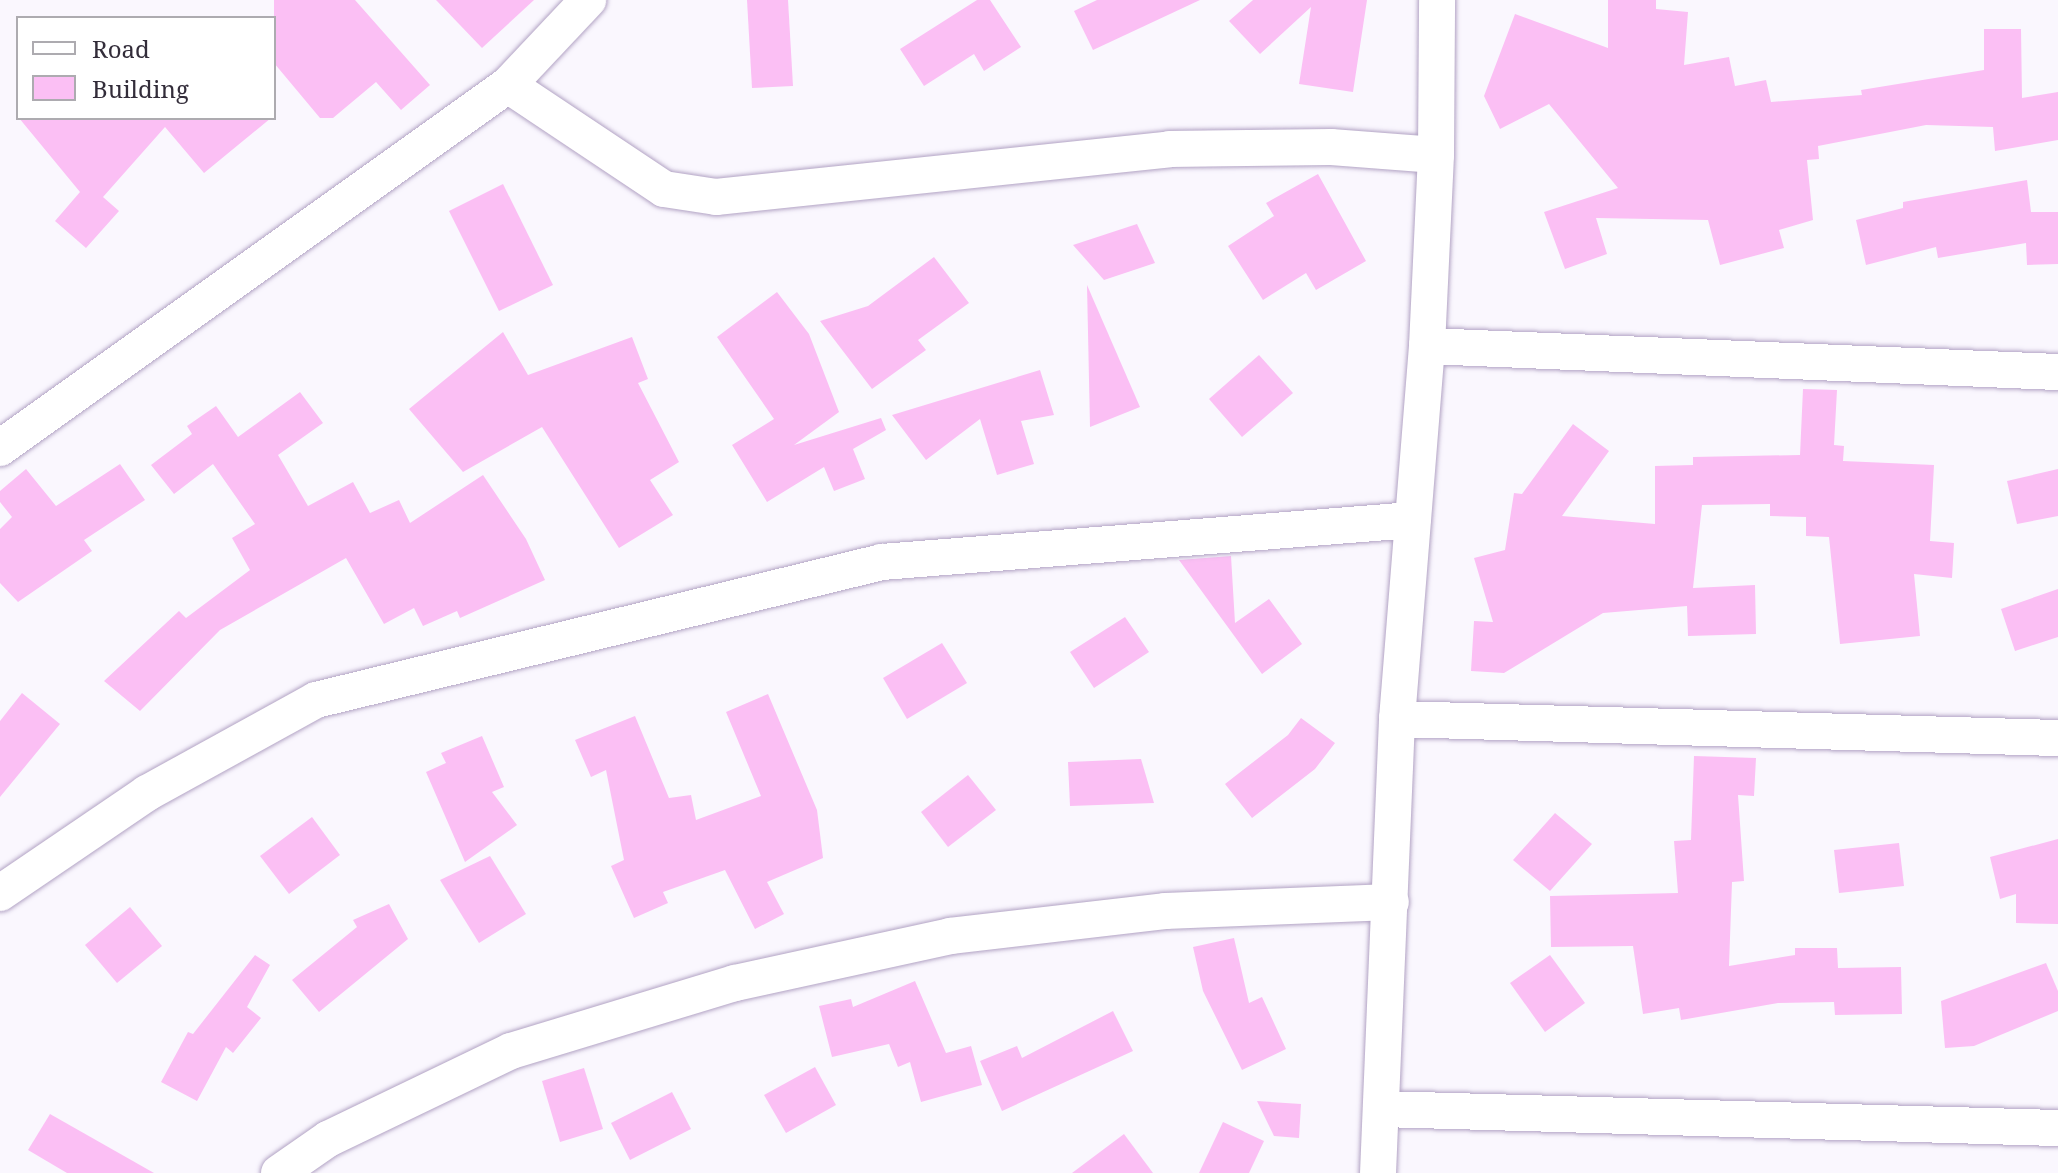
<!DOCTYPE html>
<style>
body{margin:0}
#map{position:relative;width:2058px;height:1173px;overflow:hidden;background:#faf7fe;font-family:"Noto Serif",serif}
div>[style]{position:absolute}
.building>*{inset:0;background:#fbbff4}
.roads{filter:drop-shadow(0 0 2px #b2a3c4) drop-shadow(0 0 2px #b2a3c4)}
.street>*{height:36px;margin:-18px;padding:0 18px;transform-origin:18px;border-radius:18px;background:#fff}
span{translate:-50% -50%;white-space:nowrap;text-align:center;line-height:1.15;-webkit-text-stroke:8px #fff;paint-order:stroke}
.legend{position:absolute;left:16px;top:16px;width:260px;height:104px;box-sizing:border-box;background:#fff;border:2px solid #adabb0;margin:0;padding:10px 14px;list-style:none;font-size:24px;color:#332d3a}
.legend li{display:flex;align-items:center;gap:16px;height:40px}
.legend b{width:40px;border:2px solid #adabb0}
</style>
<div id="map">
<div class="building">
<i style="clip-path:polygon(274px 0,355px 0,430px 85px,401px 110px,376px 82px,333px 118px,320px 118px,274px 63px)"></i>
<i style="clip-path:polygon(436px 0,534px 0,482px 48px)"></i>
<i style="clip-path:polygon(747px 0,788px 0,793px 86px,752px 88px)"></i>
<i style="clip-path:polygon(977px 0,990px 0,1021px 47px,984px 71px,974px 54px,924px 86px,900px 49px)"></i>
<i style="clip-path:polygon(1097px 0,1200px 0,1093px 50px,1074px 11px)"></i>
<i style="clip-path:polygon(1253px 0,1367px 0,1353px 92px,1299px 84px,1311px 7px,1260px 54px,1229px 21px)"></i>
<i style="clip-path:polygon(1608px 0,1656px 0,1656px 9px,1688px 12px,1684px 65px,1729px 57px,1735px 86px,1766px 80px,1771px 102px,1862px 95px,1861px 90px,1984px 70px,1984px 29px,2021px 29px,2022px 98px,2058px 92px,2058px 140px,1995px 151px,1993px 127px,1926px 125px,1818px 146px,1819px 159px,1807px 160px,1813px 220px,1779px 230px,1784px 248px,1720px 265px,1708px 220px,1596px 218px,1607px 254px,1565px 269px,1544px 212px,1618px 188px,1549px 104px,1500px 129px,1484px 96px,1515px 14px,1608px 48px)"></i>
<i style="clip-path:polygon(19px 118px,271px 118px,204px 173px,165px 127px,103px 197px,119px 211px,86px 248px,55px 221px,80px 192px)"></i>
<i style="clip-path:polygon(1318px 174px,1366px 261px,1316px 290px,1306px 273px,1263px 300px,1228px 246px,1274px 216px,1266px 203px)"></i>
<i style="clip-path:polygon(2027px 180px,2031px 212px,2058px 212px,2058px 264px,2027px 265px,2026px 243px,1938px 258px,1936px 247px,1866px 265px,1856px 220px,1903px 208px,1903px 202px)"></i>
<i style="clip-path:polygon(503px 184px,553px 285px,499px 311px,449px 211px)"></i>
<i style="clip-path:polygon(1137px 224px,1155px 263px,1104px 280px,1073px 245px)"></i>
<i style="clip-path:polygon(934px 257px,969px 303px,918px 340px,926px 350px,872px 389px,820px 321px,868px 306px)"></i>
<i style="clip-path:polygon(1087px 285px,1140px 407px,1090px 427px)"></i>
<i style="clip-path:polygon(777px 292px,809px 334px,839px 412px,794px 445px,881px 418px,886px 430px,853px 449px,865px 479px,834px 491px,824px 467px,767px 502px,732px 445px,774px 419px,717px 337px)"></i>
<i style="clip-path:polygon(503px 332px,528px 375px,632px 337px,648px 379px,638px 383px,679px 462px,650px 480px,673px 515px,619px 548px,542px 427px,463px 472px,409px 409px)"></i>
<i style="clip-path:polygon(1259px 355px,1293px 393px,1242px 437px,1209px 399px)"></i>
<i style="clip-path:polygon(1040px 370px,1054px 415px,1021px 421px,1034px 464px,997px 475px,980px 419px,926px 460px,892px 415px)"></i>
<i style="clip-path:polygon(1803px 389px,1837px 390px,1834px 445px,1844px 446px,1843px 461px,1934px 465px,1930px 541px,1954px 543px,1952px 578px,1914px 574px,1920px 636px,1840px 644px,1829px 537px,1806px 536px,1806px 517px,1770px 516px,1770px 504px,1702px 505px,1693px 588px,1755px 585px,1756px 634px,1688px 636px,1687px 606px,1603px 613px,1504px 673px,1471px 671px,1474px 621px,1493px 622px,1474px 558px,1505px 550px,1514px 493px,1522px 494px,1573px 424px,1609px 451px,1562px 516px,1655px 524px,1655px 466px,1693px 465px,1693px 457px,1800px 455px)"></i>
<i style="clip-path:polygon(300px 392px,323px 423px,278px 455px,308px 506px,353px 482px,370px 513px,399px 500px,410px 523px,483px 475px,526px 539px,545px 580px,460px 618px,457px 611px,423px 626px,414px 608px,384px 624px,346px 558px,220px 630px,140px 711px,104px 681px,179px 611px,186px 618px,250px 570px,232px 538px,255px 524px,213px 464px,174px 494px,151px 465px,192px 434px,187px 426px,216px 406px,238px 437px)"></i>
<i style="clip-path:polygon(120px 464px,145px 500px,84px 540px,92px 551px,18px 602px,0 583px,0 529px,12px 517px,0 502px,0 491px,26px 469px,56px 506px)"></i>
<i style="clip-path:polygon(2058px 469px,2058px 516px,2017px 524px,2007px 481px)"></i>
<i style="clip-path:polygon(1231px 556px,1235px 623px,1269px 599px,1302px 644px,1262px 674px,1179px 560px)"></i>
<i style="clip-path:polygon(2058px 589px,2058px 637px,2015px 651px,2001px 609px)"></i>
<i style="clip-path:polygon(1125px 617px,1149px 652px,1094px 688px,1070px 652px)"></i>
<i style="clip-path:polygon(942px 643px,967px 683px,907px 719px,883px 678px)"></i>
<i style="clip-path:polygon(22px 693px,60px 724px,0 797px,0 721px)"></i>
<i style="clip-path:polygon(768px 694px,817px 810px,823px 858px,767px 882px,784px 914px,755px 929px,725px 870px,663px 892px,668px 903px,634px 918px,611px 866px,624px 860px,606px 770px,591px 777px,575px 740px,635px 716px,669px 798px,691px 795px,696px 820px,761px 796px,726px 712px)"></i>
<i style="clip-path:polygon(1301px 718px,1335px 743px,1315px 769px,1252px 818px,1225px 784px,1288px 735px)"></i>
<i style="clip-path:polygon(482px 736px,504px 787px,492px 792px,517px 825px,465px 862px,426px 772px,446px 763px,441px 753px)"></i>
<i style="clip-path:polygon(1694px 756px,1756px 758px,1754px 796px,1738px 795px,1744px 881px,1732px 882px,1729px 966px,1795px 955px,1795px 948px,1837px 948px,1838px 968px,1901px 967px,1902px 1014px,1835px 1015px,1834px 1002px,1778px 1003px,1681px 1020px,1679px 1008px,1643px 1014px,1633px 946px,1551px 947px,1550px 896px,1678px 893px,1674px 841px,1691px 840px)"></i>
<i style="clip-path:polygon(1141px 759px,1154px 803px,1070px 806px,1068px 762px)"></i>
<i style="clip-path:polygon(968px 775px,996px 810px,948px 847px,921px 812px)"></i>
<i style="clip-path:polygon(1555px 813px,1592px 844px,1550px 891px,1513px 860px)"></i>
<i style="clip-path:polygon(312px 817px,340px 855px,289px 894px,260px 856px)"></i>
<i style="clip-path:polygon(2058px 839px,2058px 924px,2016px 923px,2016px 894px,2000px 899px,1990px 857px)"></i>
<i style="clip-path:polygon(1899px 843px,1904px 886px,1839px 893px,1834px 850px)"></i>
<i style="clip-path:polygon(490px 856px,526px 914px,479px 943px,440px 880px)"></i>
<i style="clip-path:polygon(389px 904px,408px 939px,319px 1012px,292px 980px,357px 927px,353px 920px)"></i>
<i style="clip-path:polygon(130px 907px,162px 946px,117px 983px,85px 945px)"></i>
<i style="clip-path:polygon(1234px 938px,1249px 1003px,1262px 997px,1286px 1049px,1242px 1070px,1203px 991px,1193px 947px)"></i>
<i style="clip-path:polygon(255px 955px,270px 965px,247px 1007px,261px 1018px,233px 1053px,226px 1047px,197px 1101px,161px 1082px,188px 1032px,193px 1034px)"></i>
<i style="clip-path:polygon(1550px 955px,1585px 1003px,1545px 1032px,1510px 983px)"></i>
<i style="clip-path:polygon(2046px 963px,2058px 991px,2058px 1011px,1974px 1046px,1945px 1048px,1941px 1001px)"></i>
<i style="clip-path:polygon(915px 981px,946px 1053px,971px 1046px,982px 1085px,921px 1102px,910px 1062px,898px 1067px,889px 1044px,832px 1057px,819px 1006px,851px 999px,853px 1007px)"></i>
<i style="clip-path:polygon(1113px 1011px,1133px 1051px,1002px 1111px,980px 1061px,1017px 1046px,1022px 1058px)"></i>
<i style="clip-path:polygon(815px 1067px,836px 1105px,786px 1133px,764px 1095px)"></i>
<i style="clip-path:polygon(584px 1068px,603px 1129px,560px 1142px,542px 1081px)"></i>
<i style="clip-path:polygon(672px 1092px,691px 1129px,630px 1160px,611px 1123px)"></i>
<i style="clip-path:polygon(1257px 1101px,1301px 1104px,1299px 1138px,1274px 1136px)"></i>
<i style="clip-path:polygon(50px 1114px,154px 1173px,67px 1173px,28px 1150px)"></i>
<i style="clip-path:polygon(1223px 1122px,1264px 1141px,1249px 1173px,1199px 1173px)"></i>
<i style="clip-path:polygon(1124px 1134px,1153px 1173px,1072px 1173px)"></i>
</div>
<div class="roads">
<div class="street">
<i style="left:508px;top:85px;width:187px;rotate:33.7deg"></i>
<i style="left:664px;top:189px;width:53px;rotate:8.7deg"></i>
<i style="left:716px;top:197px;width:456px;rotate:-6deg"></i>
<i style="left:1169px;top:149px;width:162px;rotate:-0.7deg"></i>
<i style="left:1331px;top:147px;width:105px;rotate:4.4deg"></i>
<i style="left:1427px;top:346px;width:632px;rotate:2.36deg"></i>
<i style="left:0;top:448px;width:624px;rotate:-35.55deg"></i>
<i style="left:508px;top:85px;width:117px;rotate:-46.7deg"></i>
<i style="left:1397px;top:719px;width:661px;rotate:1.65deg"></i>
<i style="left:0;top:893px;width:178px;rotate:-34.2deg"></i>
<i style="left:147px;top:793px;width:193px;rotate:-28.8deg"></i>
<i style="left:316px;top:700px;width:583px;rotate:-13.7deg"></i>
<i style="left:882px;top:562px;width:532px;rotate:-4.53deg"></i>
<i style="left:1381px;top:1109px;width:677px;rotate:1.61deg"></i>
<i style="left:279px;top:1173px;width:60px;rotate:-34.8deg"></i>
<i style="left:328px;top:1139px;width:203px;rotate:-25.7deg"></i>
<i style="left:511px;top:1051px;width:234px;rotate:-16.9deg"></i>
<i style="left:735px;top:983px;width:220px;rotate:-12.3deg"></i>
<i style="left:950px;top:936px;width:216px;rotate:-6.6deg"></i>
<i style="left:1165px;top:911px;width:226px;rotate:-2.3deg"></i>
<i style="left:1378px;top:1173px;width:454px;rotate:-87.6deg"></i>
<i style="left:1397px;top:719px;width:374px;rotate:-85.4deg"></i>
<i style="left:1427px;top:346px;width:191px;rotate:-87.3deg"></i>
<i style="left:1436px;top:155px;width:155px;rotate:-89.6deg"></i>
</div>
</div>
<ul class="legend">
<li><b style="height:10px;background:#fff"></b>Road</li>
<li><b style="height:22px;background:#fbbff4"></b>Building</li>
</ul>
</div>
